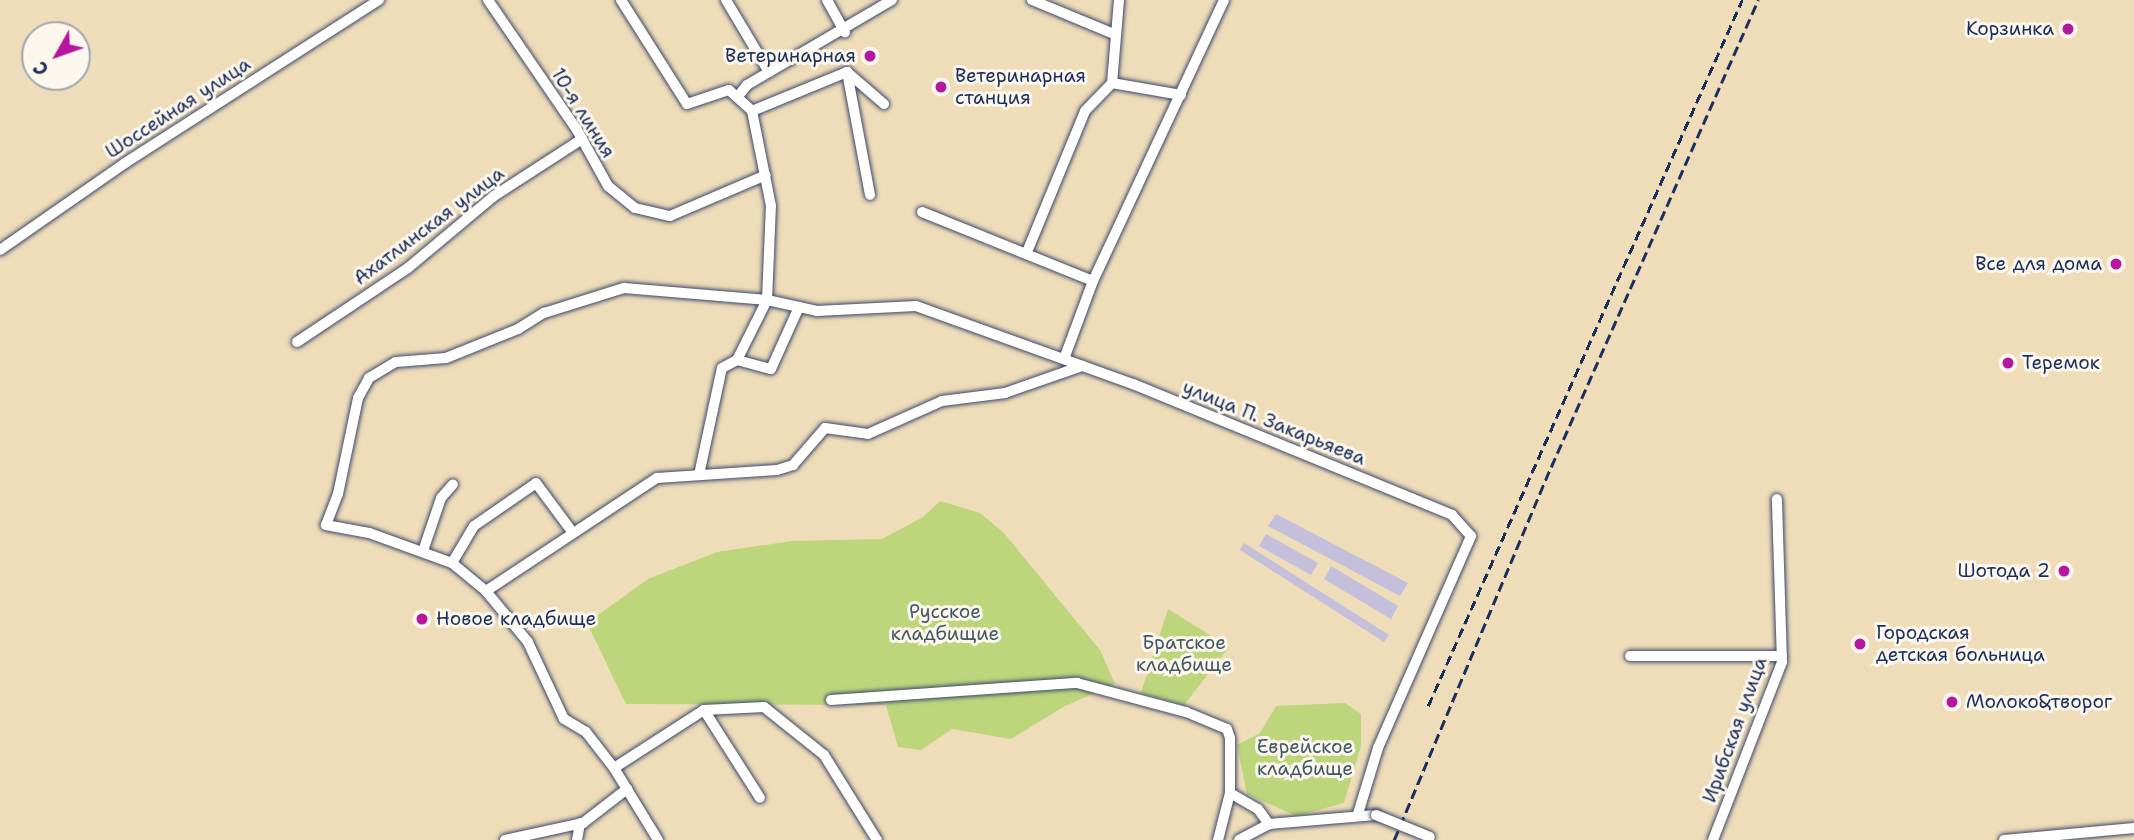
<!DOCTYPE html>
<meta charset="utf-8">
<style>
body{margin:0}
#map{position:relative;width:2134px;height:840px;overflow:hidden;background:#efdcb9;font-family:"Shantell Sans",sans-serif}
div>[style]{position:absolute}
.industrial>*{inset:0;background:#c4c0db}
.green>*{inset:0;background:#bdd67c}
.roads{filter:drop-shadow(0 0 2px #3b496c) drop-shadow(0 0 2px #3b496c)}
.minor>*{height:10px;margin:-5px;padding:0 5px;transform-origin:5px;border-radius:5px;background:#fff}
.rail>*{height:2.5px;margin-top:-1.25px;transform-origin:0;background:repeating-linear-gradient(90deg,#1b2f5e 0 10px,transparent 0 15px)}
.bridges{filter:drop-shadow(0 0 2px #3b496c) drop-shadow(0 0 2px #3b496c)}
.minor-bridge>*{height:10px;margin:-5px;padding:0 5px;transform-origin:5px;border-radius:5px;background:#fff}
.dots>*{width:19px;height:19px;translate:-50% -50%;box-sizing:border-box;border:4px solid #fbf7ec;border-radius:50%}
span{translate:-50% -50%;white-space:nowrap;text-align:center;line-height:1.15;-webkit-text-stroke:6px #fbf7ec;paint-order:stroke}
.poi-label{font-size:19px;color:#1b2f5e}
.right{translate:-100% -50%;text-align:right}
.left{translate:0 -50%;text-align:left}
.street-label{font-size:19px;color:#1b2f5e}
.park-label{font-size:19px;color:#445966}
.north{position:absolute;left:21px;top:21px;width:70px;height:70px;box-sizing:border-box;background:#fbf7ec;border:2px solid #a1a7b3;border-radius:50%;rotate:230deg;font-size:19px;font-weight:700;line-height:28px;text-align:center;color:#1b2f5e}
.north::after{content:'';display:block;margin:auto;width:24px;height:32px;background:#b5179e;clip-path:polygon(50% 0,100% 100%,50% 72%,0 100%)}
</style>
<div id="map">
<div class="industrial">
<i style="clip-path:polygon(1276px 514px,1408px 583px,1400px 596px,1268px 526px)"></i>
<i style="clip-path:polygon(1266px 534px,1318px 563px,1311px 575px,1259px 546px)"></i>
<i style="clip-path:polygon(1244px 543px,1389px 635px,1384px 642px,1240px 550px)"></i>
<i style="clip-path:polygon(1331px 566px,1398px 606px,1391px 619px,1324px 579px)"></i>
</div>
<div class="green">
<i style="clip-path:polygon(940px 501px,980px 513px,1004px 533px,1100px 650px,1115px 684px,1063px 707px,1011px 739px,952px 729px,921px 750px,898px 747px,886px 705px,626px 704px,587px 623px,648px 579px,717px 552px,792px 541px,882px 539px,923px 517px)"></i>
<i style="clip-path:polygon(1168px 609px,1229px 647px,1184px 705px,1141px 693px)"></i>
<i style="clip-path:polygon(1345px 703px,1361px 714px,1361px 746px,1344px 803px,1296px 816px,1247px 794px,1237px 745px,1260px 733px,1276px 706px)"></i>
</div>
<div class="roads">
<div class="minor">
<i style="left:488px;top:0;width:158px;rotate:55.6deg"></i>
<i style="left:577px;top:130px;width:64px;rotate:61deg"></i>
<i style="left:608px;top:186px;width:35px;rotate:39deg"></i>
<i style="left:635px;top:208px;width:36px;rotate:13deg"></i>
<i style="left:670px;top:216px;width:104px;rotate:-23.1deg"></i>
<i style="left:621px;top:0;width:123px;rotate:57.6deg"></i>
<i style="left:687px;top:104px;width:44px;rotate:-18.4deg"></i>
<i style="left:729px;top:90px;width:31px;rotate:42deg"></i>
<i style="left:726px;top:0;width:84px;rotate:59.2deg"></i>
<i style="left:827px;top:0;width:37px;rotate:61deg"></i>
<i style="left:1032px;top:0;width:91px;rotate:22.6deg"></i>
<i style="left:1119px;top:0;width:83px;rotate:94.8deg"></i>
<i style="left:1112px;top:83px;width:70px;rotate:9.9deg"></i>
<i style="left:847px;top:72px;width:125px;rotate:79.4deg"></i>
<i style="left:739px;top:95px;width:13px;rotate:-51deg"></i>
<i style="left:747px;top:85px;width:168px;rotate:-30.4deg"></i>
<i style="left:922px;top:212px;width:184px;rotate:22deg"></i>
<i style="left:0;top:250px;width:152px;rotate:-34.8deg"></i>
<i style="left:125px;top:163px;width:302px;rotate:-32.7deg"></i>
<i style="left:1027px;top:252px;width:152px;rotate:-67.6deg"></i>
<i style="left:1085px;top:111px;width:39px;rotate:-46deg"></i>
<i style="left:297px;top:342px;width:133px;rotate:-33.7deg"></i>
<i style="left:408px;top:268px;width:112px;rotate:-39.9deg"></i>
<i style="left:494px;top:196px;width:105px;rotate:-32.9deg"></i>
<i style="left:1064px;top:359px;width:83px;rotate:-69.6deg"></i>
<i style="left:1093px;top:281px;width:310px;rotate:-65deg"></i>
<i style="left:737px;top:360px;width:35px;rotate:15deg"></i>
<i style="left:771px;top:369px;width:68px;rotate:-65.7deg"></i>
<i style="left:699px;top:475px;width:109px;rotate:-77.9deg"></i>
<i style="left:722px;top:368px;width:17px;rotate:-28deg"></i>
<i style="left:737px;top:360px;width:67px;rotate:-63.4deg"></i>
<i style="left:767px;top:300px;width:51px;rotate:12.4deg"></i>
<i style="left:817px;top:311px;width:99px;rotate:-2.9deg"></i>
<i style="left:916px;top:306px;width:231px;rotate:19.8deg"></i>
<i style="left:1133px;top:384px;width:345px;rotate:22.3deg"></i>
<i style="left:1452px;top:515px;width:28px;rotate:48deg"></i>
<i style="left:1471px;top:536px;width:232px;rotate:113.7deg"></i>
<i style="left:1378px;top:748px;width:69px;rotate:106.9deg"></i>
<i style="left:423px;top:551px;width:56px;rotate:-71.2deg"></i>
<i style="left:441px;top:498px;width:18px;rotate:-49deg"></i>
<i style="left:452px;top:563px;width:43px;rotate:-59.3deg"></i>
<i style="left:474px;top:526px;width:75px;rotate:-34.7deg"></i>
<i style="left:536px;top:483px;width:62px;rotate:53.5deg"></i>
<i style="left:486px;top:591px;width:205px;rotate:-33.5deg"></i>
<i style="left:657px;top:478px;width:120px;rotate:-3.8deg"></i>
<i style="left:777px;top:470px;width:17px;rotate:-17deg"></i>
<i style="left:793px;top:465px;width:49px;rotate:-49.1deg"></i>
<i style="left:825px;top:428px;width:43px;rotate:7.9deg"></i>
<i style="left:868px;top:434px;width:81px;rotate:-24deg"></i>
<i style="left:942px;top:401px;width:64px;rotate:-7.2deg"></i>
<i style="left:1005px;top:393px;width:82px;rotate:-19.3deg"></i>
<i style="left:1630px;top:656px;width:152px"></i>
<i style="left:831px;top:700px;width:247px;rotate:-4deg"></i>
<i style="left:1077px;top:683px;width:113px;rotate:14.9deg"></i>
<i style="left:1186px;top:712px;width:44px;rotate:22.5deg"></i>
<i style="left:1227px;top:729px;width:9px;rotate:72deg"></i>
<i style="left:1230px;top:738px;width:55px;rotate:90deg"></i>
<i style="left:1230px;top:793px;width:49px;rotate:104.3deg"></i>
<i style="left:704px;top:710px;width:104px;rotate:57.5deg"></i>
<i style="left:614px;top:768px;width:107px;rotate:-32.8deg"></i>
<i style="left:704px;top:710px;width:60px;rotate:-2.9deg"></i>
<i style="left:764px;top:707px;width:77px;rotate:38.7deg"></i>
<i style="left:824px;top:755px;width:100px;rotate:58.1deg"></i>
<i style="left:1230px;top:793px;width:32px;rotate:30deg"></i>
<i style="left:1258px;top:809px;width:19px;rotate:54deg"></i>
<i style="left:505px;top:840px;width:80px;rotate:-12.3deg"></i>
<i style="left:583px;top:823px;width:56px;rotate:-37.7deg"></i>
<i style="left:577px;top:840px;width:17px;rotate:-80deg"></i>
<i style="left:658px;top:840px;width:84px;rotate:-121.4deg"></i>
<i style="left:614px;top:768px;width:46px;rotate:-127.9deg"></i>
<i style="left:586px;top:732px;width:26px;rotate:-149deg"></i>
<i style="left:564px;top:719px;width:85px;rotate:-115.1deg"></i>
<i style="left:528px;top:642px;width:66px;rotate:-129.5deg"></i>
<i style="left:486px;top:591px;width:44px;rotate:-140.5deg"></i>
<i style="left:452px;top:563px;width:88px;rotate:-160.1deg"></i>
<i style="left:369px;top:533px;width:44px;rotate:-169.5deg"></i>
<i style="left:326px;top:525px;width:33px;rotate:-69deg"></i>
<i style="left:338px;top:494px;width:98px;rotate:-78.2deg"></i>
<i style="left:358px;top:398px;width:23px;rotate:-61deg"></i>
<i style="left:369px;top:378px;width:31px;rotate:-31deg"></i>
<i style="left:396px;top:362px;width:50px;rotate:-4.6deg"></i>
<i style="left:446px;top:358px;width:78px;rotate:-21.9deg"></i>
<i style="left:518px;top:329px;width:31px;rotate:-32deg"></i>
<i style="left:544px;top:313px;width:84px;rotate:-17.4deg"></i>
<i style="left:624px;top:288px;width:144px;rotate:4.8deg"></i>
<i style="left:767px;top:300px;width:94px;rotate:-87.6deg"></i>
<i style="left:771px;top:206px;width:97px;rotate:-101.3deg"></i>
<i style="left:752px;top:111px;width:103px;rotate:-22.3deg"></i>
<i style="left:847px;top:72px;width:49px;rotate:40.9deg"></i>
<i style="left:1239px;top:840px;width:34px;rotate:-28deg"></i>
<i style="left:1269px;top:824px;width:107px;rotate:-4.8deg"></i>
<i style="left:1713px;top:840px;width:191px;rotate:-68.8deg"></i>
<i style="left:1782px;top:662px;width:163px;rotate:-91.8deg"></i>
<i style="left:2004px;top:840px;width:131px;rotate:-5.3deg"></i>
</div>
</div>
<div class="rail">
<i style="left:1428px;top:706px;width:773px;rotate:-66.02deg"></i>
<i style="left:1394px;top:840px;width:405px;rotate:-67.2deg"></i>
<i style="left:1551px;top:467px;width:511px;rotate:-66.09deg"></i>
</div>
<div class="bridges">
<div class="minor-bridge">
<i style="left:1376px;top:815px;width:58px;rotate:22.2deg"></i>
</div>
</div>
<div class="dots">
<i style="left:2068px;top:29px;background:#b5179e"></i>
<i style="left:870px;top:56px;background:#b5179e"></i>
<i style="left:941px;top:87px;background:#b5179e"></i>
<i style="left:2116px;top:264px;background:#b5179e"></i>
<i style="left:2008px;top:363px;background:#b5179e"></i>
<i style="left:2064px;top:571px;background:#b5179e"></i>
<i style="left:422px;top:619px;background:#b5179e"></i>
<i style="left:1860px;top:644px;background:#b5179e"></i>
<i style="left:1952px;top:702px;background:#b5179e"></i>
</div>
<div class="poi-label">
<span class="right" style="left:2054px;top:29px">Корзинка</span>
<span class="right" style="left:856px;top:56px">Ветеринарная</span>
<span class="left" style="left:955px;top:87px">Ветеринарная<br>станция</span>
<span class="right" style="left:2102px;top:264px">Все для дома</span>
<span class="left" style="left:2022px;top:363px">Теремок</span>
<span class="right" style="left:2050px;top:571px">Шотода 2</span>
<span class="left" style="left:436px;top:619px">Новое кладбище</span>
<span class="left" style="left:1876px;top:644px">Городская<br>детская больница</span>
<span class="left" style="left:1966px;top:702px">Молоко&amp;творог</span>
</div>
<div class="street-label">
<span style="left:178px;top:108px;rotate:-33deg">Шоссейная улица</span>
<span style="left:583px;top:113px;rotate:58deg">10-я линия</span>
<span style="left:429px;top:226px;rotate:-37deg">Ахатлинская улица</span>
<span style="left:1274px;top:423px;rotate:22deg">улица П. Закарьяева</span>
<span style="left:1735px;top:730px;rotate:-70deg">Ирибская улица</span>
</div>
<div class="park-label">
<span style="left:945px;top:623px">Русское<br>кладбищие</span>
<span style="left:1184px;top:654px">Братское<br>кладбище</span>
<span style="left:1305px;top:758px">Еврейское<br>кладбище</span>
</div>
<div class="north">С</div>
</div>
